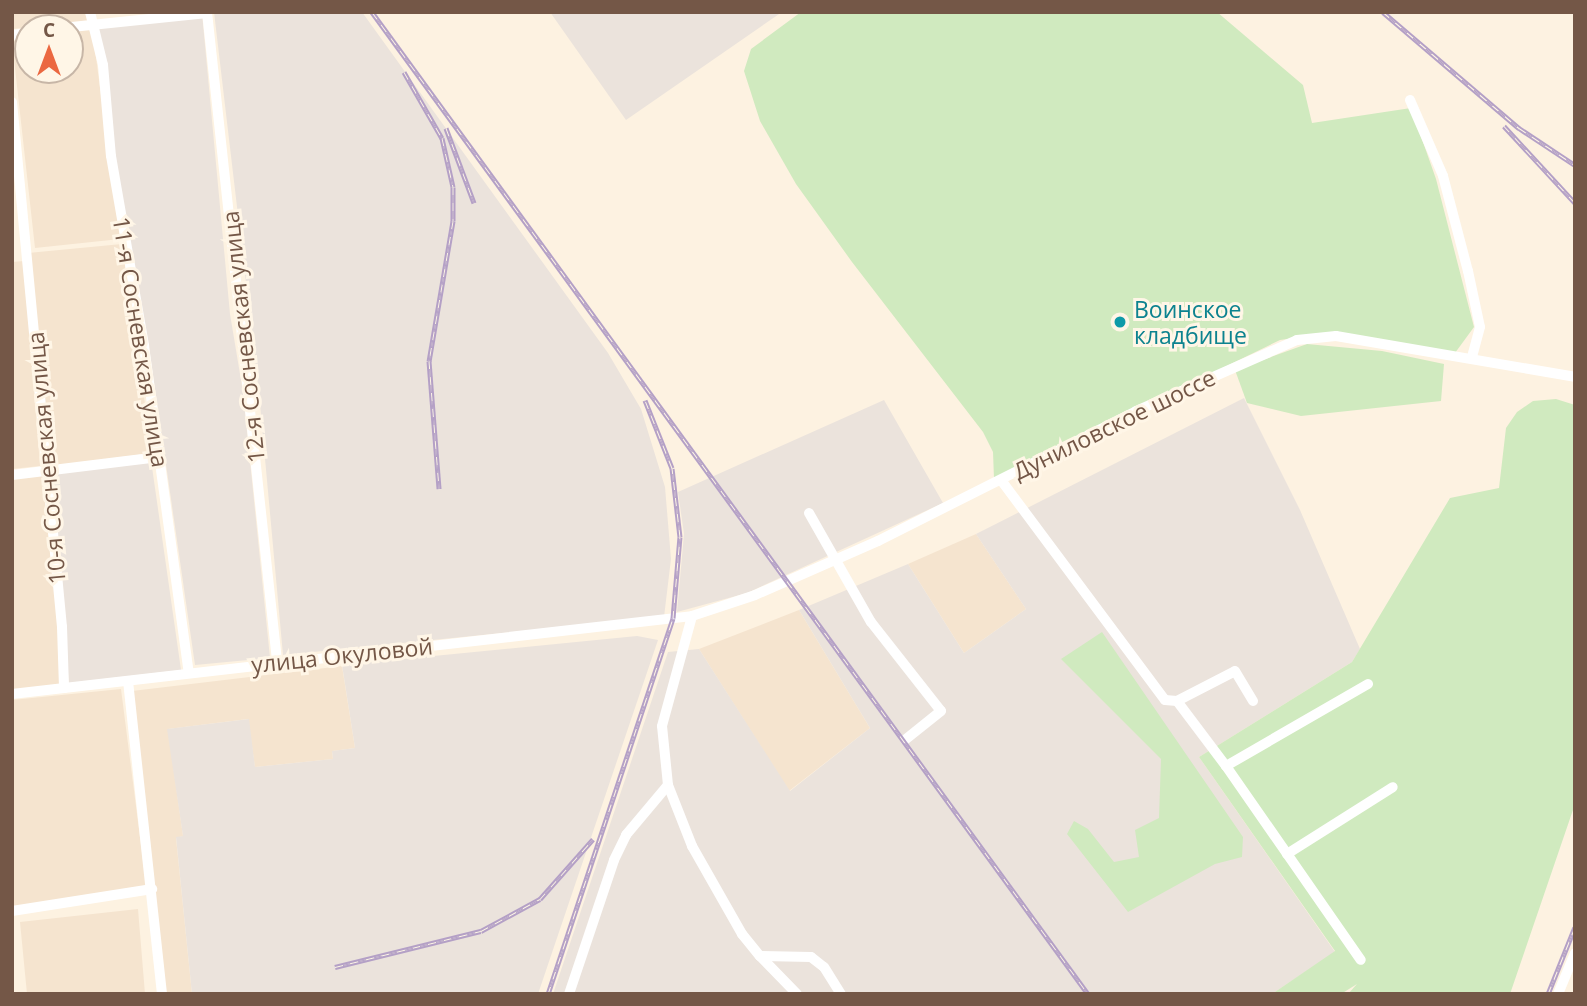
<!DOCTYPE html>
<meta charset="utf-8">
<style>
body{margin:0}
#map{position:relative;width:1587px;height:1006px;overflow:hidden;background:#fdf2e1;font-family:"Open Sans",sans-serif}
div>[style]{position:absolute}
.residential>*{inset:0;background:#f5e4cf}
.industrial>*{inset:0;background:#ebe3dc}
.green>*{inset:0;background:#d0eabf}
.minor>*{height:10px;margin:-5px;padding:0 5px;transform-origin:5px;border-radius:5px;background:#fff}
.rail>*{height:5px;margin-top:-2.5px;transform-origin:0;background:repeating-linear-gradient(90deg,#fff6e7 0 8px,#b4a0c6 0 16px);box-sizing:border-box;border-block:2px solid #b4a0c6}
.dots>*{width:19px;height:19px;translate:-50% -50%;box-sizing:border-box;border:4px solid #fff6e7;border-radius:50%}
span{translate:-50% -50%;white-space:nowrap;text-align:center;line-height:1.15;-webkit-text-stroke:6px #fff6e7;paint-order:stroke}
.culture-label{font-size:23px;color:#0d838f}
.left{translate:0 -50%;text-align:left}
.street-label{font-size:23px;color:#745747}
.frame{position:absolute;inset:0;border:14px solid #745747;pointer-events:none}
.north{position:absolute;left:14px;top:14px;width:70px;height:70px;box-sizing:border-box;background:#fff6e7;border:2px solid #c7b6a7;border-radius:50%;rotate:0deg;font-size:19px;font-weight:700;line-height:28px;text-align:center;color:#745747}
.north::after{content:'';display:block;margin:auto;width:24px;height:32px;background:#eb6841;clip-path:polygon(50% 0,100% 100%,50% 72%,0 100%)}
</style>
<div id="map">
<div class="residential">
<i style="clip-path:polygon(12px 12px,93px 12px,94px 21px,12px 29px)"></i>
<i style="clip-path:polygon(92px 27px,120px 239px,35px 248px,12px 41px,28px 39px,28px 70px,70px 70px,70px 31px)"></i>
<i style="clip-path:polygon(122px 244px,152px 453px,46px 467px,28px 253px)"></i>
<i style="clip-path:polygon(24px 261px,40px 466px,12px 469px,12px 262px)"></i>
<i style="clip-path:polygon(44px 472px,61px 627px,61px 684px,12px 690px,12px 477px)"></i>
<i style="clip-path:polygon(976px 534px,1026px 609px,964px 653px,908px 564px)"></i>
<i style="clip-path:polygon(799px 610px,870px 728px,789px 791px,699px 649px)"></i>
<i style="clip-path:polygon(342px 666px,355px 748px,332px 751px,333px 759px,255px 767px,248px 719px,168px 729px,183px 836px,176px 838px,192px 994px,164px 994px,132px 691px)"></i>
<i style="clip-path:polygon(121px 689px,147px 892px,12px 910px,12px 700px)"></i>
<i style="clip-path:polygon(138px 909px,145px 994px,27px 994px,20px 922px)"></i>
</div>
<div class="industrial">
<i style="clip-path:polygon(214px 12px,362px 12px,608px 353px,641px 409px,665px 487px,671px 559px,664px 617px,283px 655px,259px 393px)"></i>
<i style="clip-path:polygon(550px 12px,782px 12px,626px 120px)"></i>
<i style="clip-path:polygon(202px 13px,230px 314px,243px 392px,270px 658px,195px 665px,149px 347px,112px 156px,96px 25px)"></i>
<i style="clip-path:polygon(1244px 398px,1300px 510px,1360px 649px,1352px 662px,1199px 757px,1335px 952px,1272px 994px,553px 994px,668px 652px,699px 649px,790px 791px,870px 728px,799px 610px,908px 564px,964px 653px,1026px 609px,976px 534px)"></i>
<i style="clip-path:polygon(884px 400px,943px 503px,747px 593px,677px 612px,684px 534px,678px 492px)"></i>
<i style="clip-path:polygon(151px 460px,181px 670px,69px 683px,48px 471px)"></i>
<i style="clip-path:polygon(637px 636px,658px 640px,538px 994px,192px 994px,176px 837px,183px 836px,167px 729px,249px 719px,255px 767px,333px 759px,332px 751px,355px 748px,342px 665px)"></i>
</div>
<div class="green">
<i style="clip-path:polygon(801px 12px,1217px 12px,1303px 85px,1312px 123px,1411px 108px,1436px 179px,1474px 327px,1455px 353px,1329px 333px,1280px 340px,994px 479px,993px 452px,983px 432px,852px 262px,796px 184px,760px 121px,744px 71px,751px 49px)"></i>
<i style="clip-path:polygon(1307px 344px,1382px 351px,1444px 364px,1441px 401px,1301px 416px,1247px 403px,1235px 370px)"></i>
<i style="clip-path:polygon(1556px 399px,1575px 405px,1575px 804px,1510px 994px,1348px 994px,1357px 984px,1341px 994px,1272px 994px,1335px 951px,1199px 757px,1352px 662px,1450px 498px,1499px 488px,1506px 428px,1517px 412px,1533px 401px)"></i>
<i style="clip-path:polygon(1102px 632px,1243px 837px,1242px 857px,1215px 864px,1128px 912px,1067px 834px,1074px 821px,1088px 829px,1114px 862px,1139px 857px,1135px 830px,1159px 818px,1161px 759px,1061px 659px)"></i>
</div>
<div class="minor">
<i style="left:90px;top:12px;width:55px;rotate:76.2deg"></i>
<i style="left:103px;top:65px;width:91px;rotate:85deg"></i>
<i style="left:111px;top:156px;width:193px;rotate:80.1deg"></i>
<i style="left:144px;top:346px;width:330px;rotate:82.2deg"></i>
<i style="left:207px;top:12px;width:653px;rotate:83.84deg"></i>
<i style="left:62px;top:28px;width:146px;rotate:-5.9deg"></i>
<i style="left:12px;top:35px;width:16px;rotate:-7deg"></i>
<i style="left:1410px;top:100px;width:83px;rotate:66.5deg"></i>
<i style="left:1443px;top:176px;width:98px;rotate:75.3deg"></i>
<i style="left:1468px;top:271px;width:57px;rotate:77.9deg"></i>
<i style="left:1480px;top:327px;width:31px;rotate:105deg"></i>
<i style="left:12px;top:102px;width:527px;rotate:84.56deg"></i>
<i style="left:62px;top:627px;width:61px;rotate:88.1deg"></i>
<i style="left:12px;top:475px;width:148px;rotate:-7deg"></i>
<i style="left:1001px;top:480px;width:274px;rotate:53.3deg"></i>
<i style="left:1165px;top:700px;width:12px;rotate:5deg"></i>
<i style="left:1177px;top:701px;width:65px;rotate:-27.3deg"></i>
<i style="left:1235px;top:671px;width:35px;rotate:59deg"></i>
<i style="left:809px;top:513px;width:125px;rotate:60.4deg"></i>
<i style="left:871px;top:622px;width:113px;rotate:51.8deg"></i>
<i style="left:941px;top:711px;width:45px;rotate:141.3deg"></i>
<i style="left:128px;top:681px;width:315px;rotate:83.8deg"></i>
<i style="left:12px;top:694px;width:684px;rotate:-6.54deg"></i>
<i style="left:692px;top:616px;width:66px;rotate:-18.4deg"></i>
<i style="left:755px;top:595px;width:134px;rotate:-23.7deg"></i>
<i style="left:878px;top:541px;width:289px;rotate:-26.7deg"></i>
<i style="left:1136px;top:411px;width:176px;rotate:-23.8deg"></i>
<i style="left:1297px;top:340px;width:39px;rotate:-6deg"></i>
<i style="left:1336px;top:336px;width:242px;rotate:9.7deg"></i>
<i style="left:1177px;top:701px;width:81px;rotate:53deg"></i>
<i style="left:1226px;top:766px;width:164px;rotate:-30deg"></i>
<i style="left:1226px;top:766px;width:236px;rotate:55.2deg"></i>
<i style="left:668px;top:785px;width:66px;rotate:68.5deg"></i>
<i style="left:692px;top:846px;width:101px;rotate:60.4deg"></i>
<i style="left:742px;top:934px;width:28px;rotate:51deg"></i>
<i style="left:760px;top:956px;width:51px;rotate:1.1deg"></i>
<i style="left:811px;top:957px;width:16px;rotate:38deg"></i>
<i style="left:824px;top:967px;width:32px;rotate:58deg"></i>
<i style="left:1287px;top:854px;width:125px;rotate:-32.3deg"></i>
<i style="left:12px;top:911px;width:142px;rotate:-8.9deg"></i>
<i style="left:760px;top:956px;width:53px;rotate:45.8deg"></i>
<i style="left:569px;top:994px;width:141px;rotate:-71.4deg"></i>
<i style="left:614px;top:860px;width:28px;rotate:-64deg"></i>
<i style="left:626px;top:835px;width:65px;rotate:-50deg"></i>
<i style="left:668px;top:785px;width:59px;rotate:-95.8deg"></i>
<i style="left:662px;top:726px;width:114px;rotate:-74.7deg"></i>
<i style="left:1558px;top:994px;width:44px;rotate:-67.5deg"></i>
</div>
<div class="rail">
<i style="left:372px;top:12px;width:1215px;rotate:53.9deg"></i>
<i style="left:1383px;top:12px;width:179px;rotate:40.5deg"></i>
<i style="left:1519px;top:128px;width:67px;rotate:33.5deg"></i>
<i style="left:404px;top:72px;width:76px;rotate:60.1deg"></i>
<i style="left:442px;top:138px;width:50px;rotate:77.3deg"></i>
<i style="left:453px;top:187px;width:34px;rotate:90deg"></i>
<i style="left:453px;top:221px;width:142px;rotate:99.7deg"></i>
<i style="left:429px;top:361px;width:128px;rotate:85.5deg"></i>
<i style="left:1504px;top:126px;width:105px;rotate:47.3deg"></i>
<i style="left:446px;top:128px;width:80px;rotate:69.5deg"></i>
<i style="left:335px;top:967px;width:150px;rotate:-13.9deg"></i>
<i style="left:481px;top:931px;width:67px;rotate:-28.5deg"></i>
<i style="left:540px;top:899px;width:80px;rotate:-48.5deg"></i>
<i style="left:548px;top:994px;width:396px;rotate:-71.6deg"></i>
<i style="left:673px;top:618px;width:81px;rotate:-85.1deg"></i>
<i style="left:680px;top:537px;width:69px;rotate:-96.6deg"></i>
<i style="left:672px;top:468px;width:73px;rotate:-111.7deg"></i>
<i style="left:1548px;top:994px;width:72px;rotate:-68.1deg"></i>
</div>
<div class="dots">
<i style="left:1120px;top:322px;background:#0f9aa8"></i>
</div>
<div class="culture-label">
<span class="left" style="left:1134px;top:322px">Воинское<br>кладбище</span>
</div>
<div class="street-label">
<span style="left:243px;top:337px;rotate:-96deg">12-я Сосневская улица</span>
<span style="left:141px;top:342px;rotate:81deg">11-я Сосневская улица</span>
<span style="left:1114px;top:424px;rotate:-26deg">Дуниловское шоссе</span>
<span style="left:46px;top:458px;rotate:-95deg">10-я Сосневская улица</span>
<span style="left:342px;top:655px;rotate:-6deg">улица Окуловой</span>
</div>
<div class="frame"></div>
<div class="north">С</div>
</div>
